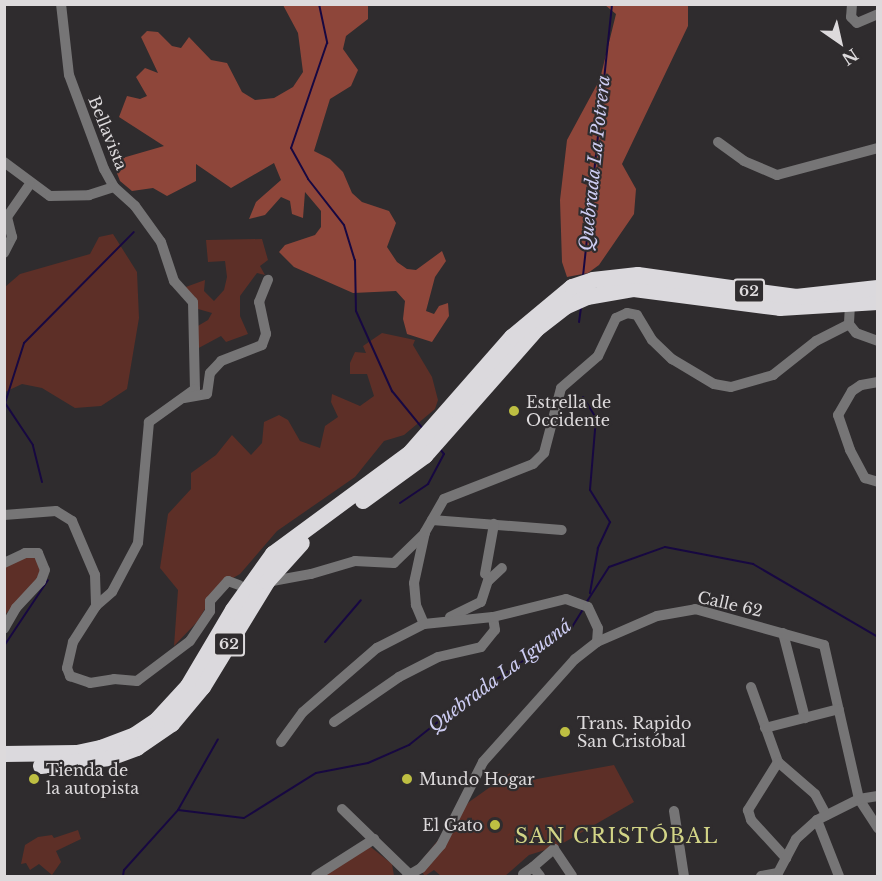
<!DOCTYPE html>
<meta charset="utf-8">
<style>
body{margin:0}
#map{position:relative;width:882px;height:881px;overflow:hidden;background:#2f2c2e;font-family:"Libre Baskerville",serif}
div>[style]{position:absolute}
.green>*{inset:0;background:#5d2f27}
.forest>*{inset:0;background:#8e463a}
.stream>*{height:2px;margin:-1px;padding:0 1px;transform-origin:1px;border-radius:1px;background:#170841}
.minor>*{height:10px;margin:-5px;padding:0 5px;transform-origin:5px;border-radius:5px;background:#767576}
.highway>*{height:16px;margin:-8px;padding:0 8px;transform-origin:8px;border-radius:8px;background:#dbd9dd}
.dots>*{width:16px;height:16px;translate:-50% -50%;box-sizing:border-box;border:3px solid #2f2c2e;border-radius:50%}
span{translate:-50% -50%;white-space:nowrap;text-align:center;line-height:1.15;-webkit-text-stroke:4.5px #2f2c2e;paint-order:stroke}
.shield-label span{padding:2px 4px;background:#2f2c2e;border:2px solid;border-radius:4px;-webkit-text-stroke-width:0}
.shield-label{font-size:15px;color:#dddadc;font-weight:700}
.street-label{font-size:16px;color:#dddadc}
.poi-label{font-size:16px;color:#dddadc}
.left{translate:0 -50%;text-align:left}
.right{translate:-100% -50%;text-align:right}
.water-label{font-size:18px;color:#cdccf2;font-style:italic}
.quarter-label{font-size:20px;color:#d2d486;letter-spacing:1.5px}
.frame{position:absolute;inset:0;border:6px solid #dddadc;pointer-events:none}
.north{position:absolute;left:810px;top:12px;width:60px;height:60px;-webkit-text-stroke:4px #2f2c2e;paint-order:stroke;rotate:146deg;font-size:16px;font-weight:700;line-height:24px;text-align:center;color:#dddadc}
.north::after{content:'';display:block;margin:auto;width:21px;height:27px;background:#dddadc;clip-path:polygon(50% 0,100% 100%,50% 72%,0 100%)}
</style>
<div id="map">
<div class="green">
<i style="clip-path:polygon(113px 234px,137px 272px,139px 318px,127px 389px,101px 406px,75px 408px,42px 388px,22px 384px,5px 392px,5px 287px,20px 274px,90px 254px,99px 237px)"></i>
<i style="clip-path:polygon(262px 239px,268px 260px,260px 266px,265px 275px,257px 273px,240px 296px,240px 316px,248px 334px,226px 342px,221px 336px,195px 350px,196px 327px,208px 320px,212px 313px,198px 309px,196px 301px,183px 288px,205px 280px,204px 291px,214px 301px,224px 290px,227px 277px,225px 261px,208px 262px,206px 240px)"></i>
<i style="clip-path:polygon(382px 333px,415px 340px,413px 345px,432px 377px,438px 400px,435px 409px,404px 435px,384px 441px,355px 477px,277px 531px,240px 574px,219px 586px,197px 622px,174px 646px,178px 590px,160px 568px,168px 514px,191px 489px,191px 473px,216px 455px,232px 435px,251px 455px,262px 443px,264px 422px,279px 415px,288px 420px,300px 441px,320px 448px,325px 426px,338px 417px,331px 402px,332px 394px,360px 406px,374px 396px,367px 374px,350px 374px,350px 363px,355px 352px,366px 353px,363px 346px)"></i>
<i style="clip-path:polygon(29px 556px,37px 559px,41px 574px,5px 615px,5px 566px)"></i>
<i style="clip-path:polygon(614px 765px,634px 802px,558px 846px,529px 855px,505px 876px,441px 876px,434px 870px,425px 876px,417px 866px,469px 802px,510px 773px,515px 783px)"></i>
<i style="clip-path:polygon(78px 830px,81px 839px,56px 851px,61px 862px,52px 875px,39px 864px,30px 870px,26px 863px,21px 864px,25px 845px,38px 837px,52px 835px,54px 838px)"></i>
<i style="clip-path:polygon(367px 844px,392px 864px,394px 876px,319px 876px)"></i>
</div>
<div class="forest">
<i style="clip-path:polygon(283px 5px,368px 5px,368px 19px,346px 36px,343px 49px,358px 70px,351px 86px,330px 99px,314px 151px,330px 159px,343px 172px,352px 193px,362px 202px,389px 211px,396px 223px,387px 247px,397px 262px,407px 269px,416px 270px,442px 251px,446px 261px,435px 277px,426px 311px,434px 314px,439px 306px,448px 303px,449px 316px,432px 342px,407px 334px,403px 319px,405px 301px,396px 291px,353px 293px,294px 267px,279px 252px,285px 245px,315px 235px,321px 227px,321px 211px,305px 192px,303px 218px,292px 214px,290px 201px,281px 197px,265px 215px,249px 219px,256px 202px,281px 180px,274px 163px,231px 188px,196px 164px,196px 181px,167px 196px,153px 188px,132px 191px,120px 181px,115px 168px,119px 159px,164px 146px,119px 117px,127px 96px,140px 99px,147px 96px,136px 77px,145px 68px,158px 73px,141px 37px,147px 31px,158px 32px,172px 46px,181px 48px,189px 37px,211px 60px,227px 63px,242px 92px,255px 100px,274px 98px,293px 87px,303px 72px,298px 33px)"></i>
<i style="clip-path:polygon(605px 5px,688px 5px,688px 26px,622px 164px,636px 189px,634px 214px,599px 265px,588px 273px,567px 277px,562px 262px,560px 200px,567px 140px,600px 79px,616px 14px)"></i>
</div>
<div class="stream">
<i style="left:319px;top:4px;width:40px;rotate:78deg"></i>
<i style="left:327px;top:43px;width:111px;rotate:108.9deg"></i>
<i style="left:291px;top:148px;width:35px;rotate:61deg"></i>
<i style="left:308px;top:179px;width:58px;rotate:52deg"></i>
<i style="left:344px;top:225px;width:37px;rotate:73deg"></i>
<i style="left:355px;top:260px;width:51px;rotate:88.9deg"></i>
<i style="left:356px;top:311px;width:88px;rotate:65.8deg"></i>
<i style="left:392px;top:391px;width:49px;rotate:50.8deg"></i>
<i style="left:583px;top:276px;width:274px;rotate:-83.9deg"></i>
<i style="left:579px;top:322px;width:14px;rotate:-82deg"></i>
<i style="left:583px;top:397px;width:25px;rotate:58deg"></i>
<i style="left:596px;top:418px;width:72px;rotate:94.8deg"></i>
<i style="left:590px;top:490px;width:38px;rotate:58deg"></i>
<i style="left:610px;top:522px;width:29px;rotate:115deg"></i>
<i style="left:598px;top:548px;width:46px;rotate:100.1deg"></i>
<i style="left:42px;top:482px;width:38px;rotate:-104deg"></i>
<i style="left:33px;top:445px;width:50px;rotate:-123.7deg"></i>
<i style="left:5px;top:403px;width:63px;rotate:-72.4deg"></i>
<i style="left:24px;top:343px;width:156px;rotate:-45.3deg"></i>
<i style="left:400px;top:503px;width:34px;rotate:-34deg"></i>
<i style="left:428px;top:484px;width:34px;rotate:-62deg"></i>
<i style="left:444px;top:454px;width:6px;rotate:-129deg"></i>
<i style="left:586px;top:603px;width:43px;rotate:-57.4deg"></i>
<i style="left:609px;top:567px;width:59px;rotate:-19.7deg"></i>
<i style="left:665px;top:547px;width:90px;rotate:10.9deg"></i>
<i style="left:753px;top:564px;width:145px;rotate:30.3deg"></i>
<i style="left:325px;top:642px;width:55px;rotate:-49.4deg"></i>
<i style="left:4px;top:646px;width:79px;rotate:-56.3deg"></i>
<i style="left:178px;top:810px;width:81px;rotate:-60.6deg"></i>
<i style="left:123px;top:876px;width:6px;rotate:-81deg"></i>
<i style="left:124px;top:870px;width:81px;rotate:-48deg"></i>
<i style="left:178px;top:810px;width:66px;rotate:6.9deg"></i>
<i style="left:244px;top:818px;width:85px;rotate:-32deg"></i>
<i style="left:316px;top:773px;width:53px;rotate:-10.9deg"></i>
<i style="left:368px;top:763px;width:45px;rotate:-23.7deg"></i>
<i style="left:409px;top:745px;width:58px;rotate:-38.7deg"></i>
<i style="left:454px;top:709px;width:144px;rotate:-34.8deg"></i>
<i style="left:572px;top:627px;width:22px;rotate:-58deg"></i>
</div>
<div class="minor">
<i style="left:852px;top:4px;width:13px;rotate:94deg"></i>
<i style="left:851px;top:17px;width:8px;rotate:45deg"></i>
<i style="left:857px;top:23px;width:23px;rotate:-23deg"></i>
<i style="left:718px;top:142px;width:32px;rotate:36deg"></i>
<i style="left:744px;top:161px;width:36px;rotate:23deg"></i>
<i style="left:777px;top:175px;width:105px;rotate:-15deg"></i>
<i style="left:4px;top:162px;width:57px;rotate:36.5deg"></i>
<i style="left:50px;top:196px;width:39px;rotate:-1deg"></i>
<i style="left:89px;top:195px;width:26px;rotate:-18deg"></i>
<i style="left:114px;top:187px;width:21px;rotate:-119deg"></i>
<i style="left:104px;top:169px;width:100px;rotate:-110.4deg"></i>
<i style="left:69px;top:75px;width:71px;rotate:-96.4deg"></i>
<i style="left:114px;top:187px;width:28px;rotate:42deg"></i>
<i style="left:135px;top:206px;width:44px;rotate:54.2deg"></i>
<i style="left:161px;top:242px;width:41px;rotate:71.6deg"></i>
<i style="left:174px;top:281px;width:28px;rotate:48deg"></i>
<i style="left:193px;top:302px;width:87px;rotate:88.7deg"></i>
<i style="left:195px;top:389px;width:57px;rotate:144.3deg"></i>
<i style="left:149px;top:422px;width:121px;rotate:95.2deg"></i>
<i style="left:138px;top:543px;width:55px;rotate:118deg"></i>
<i style="left:112px;top:592px;width:21px;rotate:139deg"></i>
<i style="left:96px;top:606px;width:43px;rotate:122.6deg"></i>
<i style="left:73px;top:642px;width:27px;rotate:103deg"></i>
<i style="left:67px;top:668px;width:9px;rotate:69deg"></i>
<i style="left:70px;top:676px;width:21px;rotate:19deg"></i>
<i style="left:90px;top:683px;width:24px;rotate:-9deg"></i>
<i style="left:114px;top:679px;width:23px;rotate:5deg"></i>
<i style="left:137px;top:681px;width:66px;rotate:-37deg"></i>
<i style="left:190px;top:641px;width:36px;rotate:-56deg"></i>
<i style="left:210px;top:611px;width:10px;rotate:-90deg"></i>
<i style="left:210px;top:601px;width:27px;rotate:-48deg"></i>
<i style="left:228px;top:581px;width:12px;rotate:20deg"></i>
<i style="left:4px;top:253px;width:18px;rotate:-63deg"></i>
<i style="left:12px;top:237px;width:21px;rotate:-104deg"></i>
<i style="left:7px;top:217px;width:40px;rotate:-55.1deg"></i>
<i style="left:850px;top:304px;width:20px;rotate:93deg"></i>
<i style="left:849px;top:324px;width:11px;rotate:52deg"></i>
<i style="left:856px;top:333px;width:23px;rotate:20deg"></i>
<i style="left:878px;top:382px;width:17px;rotate:170deg"></i>
<i style="left:861px;top:385px;width:11px;rotate:146deg"></i>
<i style="left:852px;top:391px;width:28px;rotate:120deg"></i>
<i style="left:838px;top:415px;width:37px;rotate:71deg"></i>
<i style="left:850px;top:450px;width:32px;rotate:62deg"></i>
<i style="left:865px;top:478px;width:14px;rotate:17deg"></i>
<i style="left:184px;top:398px;width:23px;rotate:-10deg"></i>
<i style="left:207px;top:394px;width:21px;rotate:-82deg"></i>
<i style="left:210px;top:373px;width:16px;rotate:-47deg"></i>
<i style="left:221px;top:361px;width:44px;rotate:-21.3deg"></i>
<i style="left:262px;top:345px;width:12px;rotate:-70deg"></i>
<i style="left:266px;top:334px;width:33px;rotate:-102deg"></i>
<i style="left:259px;top:302px;width:24px;rotate:-68deg"></i>
<i style="left:4px;top:515px;width:52px;rotate:-4.4deg"></i>
<i style="left:56px;top:511px;width:19px;rotate:32deg"></i>
<i style="left:72px;top:521px;width:59px;rotate:66.9deg"></i>
<i style="left:95px;top:575px;width:31px;rotate:88deg"></i>
<i style="left:432px;top:520px;width:130px;rotate:4.4deg"></i>
<i style="left:4px;top:563px;width:23px;rotate:-25deg"></i>
<i style="left:25px;top:553px;width:13px"></i>
<i style="left:38px;top:553px;width:18px;rotate:68deg"></i>
<i style="left:45px;top:570px;width:12px;rotate:110deg"></i>
<i style="left:41px;top:581px;width:37px;rotate:133deg"></i>
<i style="left:16px;top:608px;width:24px;rotate:120deg"></i>
<i style="left:485px;top:574px;width:51px;rotate:-79.8deg"></i>
<i style="left:267px;top:582px;width:45px;rotate:-10.3deg"></i>
<i style="left:311px;top:574px;width:46px;rotate:-16.5deg"></i>
<i style="left:355px;top:561px;width:39px;rotate:3deg"></i>
<i style="left:394px;top:563px;width:43px;rotate:-44.1deg"></i>
<i style="left:450px;top:617px;width:34px;rotate:-26deg"></i>
<i style="left:481px;top:602px;width:22px;rotate:-72deg"></i>
<i style="left:488px;top:581px;width:19px;rotate:-43deg"></i>
<i style="left:424px;top:624px;width:21px;rotate:-113deg"></i>
<i style="left:416px;top:605px;width:22px;rotate:-95deg"></i>
<i style="left:414px;top:583px;width:52px;rotate:-77.8deg"></i>
<i style="left:425px;top:532px;width:38px;rotate:-60deg"></i>
<i style="left:444px;top:499px;width:96px;rotate:-21.5deg"></i>
<i style="left:533px;top:464px;width:16px;rotate:-45deg"></i>
<i style="left:544px;top:453px;width:67px;rotate:-75.3deg"></i>
<i style="left:561px;top:388px;width:49px;rotate:-40.9deg"></i>
<i style="left:598px;top:356px;width:42px;rotate:-64.7deg"></i>
<i style="left:616px;top:318px;width:12px;rotate:-24deg"></i>
<i style="left:627px;top:313px;width:10px;rotate:11deg"></i>
<i style="left:637px;top:315px;width:29px;rotate:59deg"></i>
<i style="left:652px;top:340px;width:28px;rotate:44deg"></i>
<i style="left:672px;top:359px;width:49px;rotate:30.8deg"></i>
<i style="left:714px;top:384px;width:17px;rotate:10deg"></i>
<i style="left:731px;top:387px;width:44px;rotate:-15.9deg"></i>
<i style="left:773px;top:375px;width:55px;rotate:-38.3deg"></i>
<i style="left:816px;top:341px;width:37px;rotate:-27deg"></i>
<i style="left:783px;top:633px;width:88px;rotate:75.5deg"></i>
<i style="left:597px;top:642px;width:65px;rotate:-23.4deg"></i>
<i style="left:657px;top:616px;width:39px;rotate:-10deg"></i>
<i style="left:695px;top:609px;width:134px;rotate:15.6deg"></i>
<i style="left:824px;top:645px;width:158px;rotate:77.2deg"></i>
<i style="left:859px;top:799px;width:35px;rotate:57deg"></i>
<i style="left:751px;top:687px;width:80px;rotate:70.2deg"></i>
<i style="left:778px;top:762px;width:49px;rotate:40.9deg"></i>
<i style="left:815px;top:794px;width:24px;rotate:62deg"></i>
<i style="left:334px;top:722px;width:79px;rotate:-34.7deg"></i>
<i style="left:399px;top:677px;width:44px;rotate:-27.1deg"></i>
<i style="left:438px;top:657px;width:44px;rotate:-13.1deg"></i>
<i style="left:481px;top:647px;width:22px;rotate:-51deg"></i>
<i style="left:495px;top:630px;width:13px;rotate:-99deg"></i>
<i style="left:765px;top:728px;width:76px;rotate:-14.4deg"></i>
<i style="left:281px;top:742px;width:37px;rotate:-54deg"></i>
<i style="left:303px;top:712px;width:98px;rotate:-40.9deg"></i>
<i style="left:377px;top:648px;width:53px;rotate:-27.1deg"></i>
<i style="left:424px;top:624px;width:69px;rotate:-5.8deg"></i>
<i style="left:493px;top:617px;width:75px;rotate:-13.9deg"></i>
<i style="left:566px;top:599px;width:23px;rotate:20deg"></i>
<i style="left:588px;top:607px;width:23px;rotate:65deg"></i>
<i style="left:598px;top:628px;width:14px;rotate:94deg"></i>
<i style="left:597px;top:642px;width:28px;rotate:142deg"></i>
<i style="left:575px;top:659px;width:138px;rotate:131.8deg"></i>
<i style="left:483px;top:762px;width:93px;rotate:116.8deg"></i>
<i style="left:441px;top:845px;width:30px;rotate:131deg"></i>
<i style="left:421px;top:868px;width:16px;rotate:150deg"></i>
<i style="left:778px;top:762px;width:57px;rotate:122deg"></i>
<i style="left:748px;top:810px;width:10px;rotate:73deg"></i>
<i style="left:751px;top:820px;width:52px;rotate:47.4deg"></i>
<i style="left:342px;top:809px;width:95px;rotate:44.1deg"></i>
<i style="left:674px;top:811px;width:66px;rotate:81.3deg"></i>
<i style="left:817px;top:820px;width:60px;rotate:68.6deg"></i>
<i style="left:523px;top:874px;width:12px;rotate:-35deg"></i>
<i style="left:316px;top:876px;width:69px;rotate:-32.5deg"></i>
<i style="left:540px;top:876px;width:11px;rotate:-128deg"></i>
<i style="left:533px;top:867px;width:28px;rotate:-41deg"></i>
<i style="left:554px;top:849px;width:32px;rotate:56deg"></i>
<i style="left:761px;top:876px;width:17px;rotate:-10deg"></i>
<i style="left:778px;top:873px;width:38px;rotate:-62deg"></i>
<i style="left:796px;top:839px;width:28px;rotate:-42deg"></i>
<i style="left:817px;top:820px;width:47px;rotate:-26.6deg"></i>
<i style="left:859px;top:799px;width:19px;rotate:-9deg"></i>
</div>
<div class="highway">
<i style="left:363px;top:501px;width:77px;rotate:-36deg"></i>
<i style="left:425px;top:456px;width:169px;rotate:-48.6deg"></i>
<i style="left:537px;top:329px;width:36px;rotate:-38deg"></i>
<i style="left:565px;top:307px;width:24px;rotate:-24deg"></i>
<i style="left:587px;top:297px;width:48px;rotate:-9.7deg"></i>
<i style="left:634px;top:289px;width:147px;rotate:7.4deg"></i>
<i style="left:780px;top:308px;width:98px;rotate:-3.5deg"></i>
<i style="left:4px;top:754px;width:73px;rotate:-0.8deg"></i>
<i style="left:77px;top:753px;width:25px;rotate:-12deg"></i>
<i style="left:101px;top:748px;width:36px;rotate:-21deg"></i>
<i style="left:135px;top:735px;width:27px;rotate:-34deg"></i>
<i style="left:157px;top:720px;width:46px;rotate:-47.6deg"></i>
<i style="left:188px;top:686px;width:88px;rotate:-59.4deg"></i>
<i style="left:233px;top:610px;width:69px;rotate:-54.5deg"></i>
<i style="left:273px;top:554px;width:170px;rotate:-36.4deg"></i>
<i style="left:410px;top:453px;width:154px;rotate:-48.7deg"></i>
<i style="left:512px;top:337px;width:78px;rotate:-39.8deg"></i>
<i style="left:572px;top:287px;width:22px;rotate:-18deg"></i>
<i style="left:593px;top:280px;width:45px;rotate:-6.3deg"></i>
<i style="left:638px;top:275px;width:160px;rotate:7.9deg"></i>
<i style="left:796px;top:297px;width:82px;rotate:-6.3deg"></i>
<i style="left:41px;top:766px;width:69px;rotate:-6.6deg"></i>
<i style="left:110px;top:758px;width:29px;rotate:-20deg"></i>
<i style="left:137px;top:748px;width:42px;rotate:-34.4deg"></i>
<i style="left:172px;top:724px;width:48px;rotate:-50deg"></i>
<i style="left:203px;top:687px;width:123px;rotate:-58.6deg"></i>
<i style="left:267px;top:582px;width:52px;rotate:-48.1deg"></i>
</div>
<div class="dots">
<i style="left:514px;top:411px;background:#bebf42"></i>
<i style="left:565px;top:732px;background:#bebf42"></i>
<i style="left:34px;top:779px;background:#bebf42"></i>
<i style="left:407px;top:779px;background:#bebf42"></i>
<i style="left:495px;top:825px;background:#bebf42"></i>
</div>
<div class="shield-label">
<span style="left:749px;top:291px">62</span>
<span style="left:229px;top:644px">62</span>
</div>
<div class="street-label">
<span style="left:108px;top:133px;rotate:68deg">Bellavista</span>
<span style="left:730px;top:604px;rotate:13deg">Calle 62</span>
</div>
<div class="poi-label">
<span class="left" style="left:526px;top:411px">Estrella de<br>Occidente</span>
<span class="left" style="left:577px;top:732px">Trans. Rapido<br>San Cristóbal</span>
<span class="left" style="left:46px;top:779px">Tienda de<br>la autopista</span>
<span class="left" style="left:419px;top:779px">Mundo Hogar</span>
<span class="right" style="left:483px;top:825px">El Gato</span>
</div>
<div class="water-label">
<span style="left:595px;top:163px;rotate:-84deg">Quebrada La Potrera</span>
<span style="left:500px;top:676px;rotate:-37deg">Quebrada La Iguaná</span>
</div>
<div class="quarter-label">
<span style="left:617px;top:836px">SAN CRISTÓBAL</span>
</div>
<div class="frame"></div>
<div class="north">N</div>
</div>
